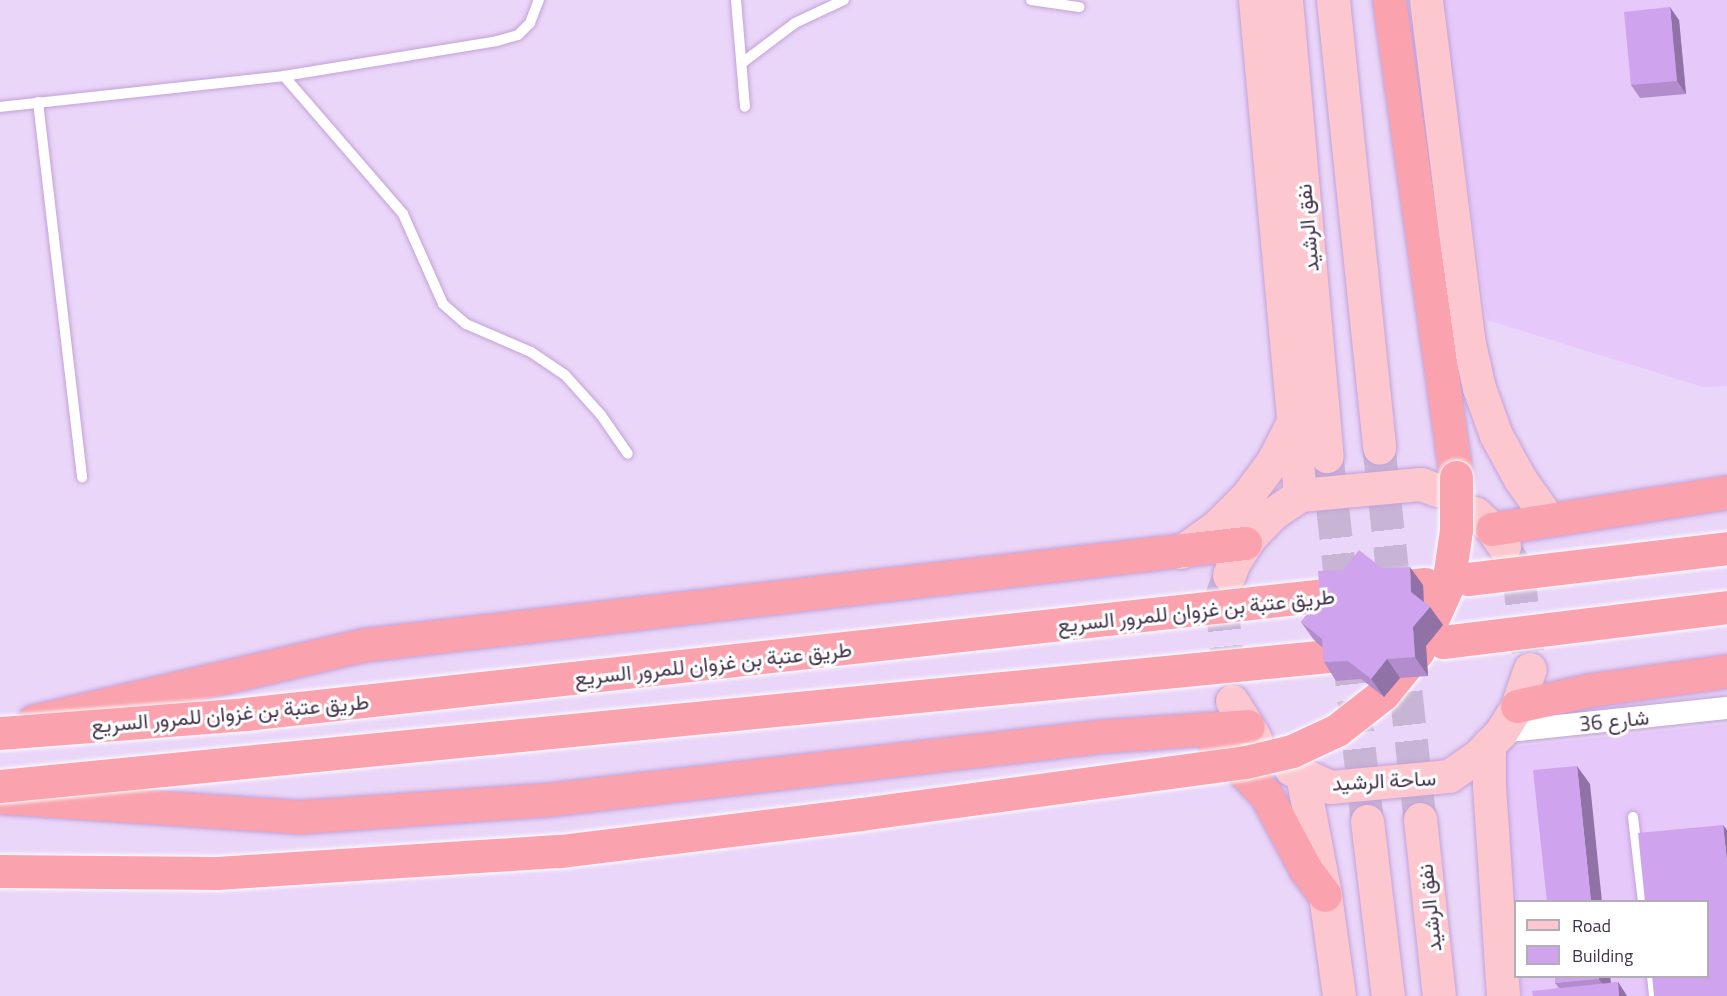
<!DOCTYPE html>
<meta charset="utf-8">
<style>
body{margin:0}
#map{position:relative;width:1727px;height:996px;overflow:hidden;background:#ead6f8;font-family:"Titillium Web",Vazirmatn,sans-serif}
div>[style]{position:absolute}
.built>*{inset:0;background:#e6c8fa}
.primary-tunnel>*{height:33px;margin-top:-16.5px;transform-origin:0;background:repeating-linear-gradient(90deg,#c8b5d5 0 33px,transparent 0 49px)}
.roads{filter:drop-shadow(0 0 2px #c2a1d8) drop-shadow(0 0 2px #c2a1d8)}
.service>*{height:10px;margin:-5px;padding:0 5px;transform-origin:5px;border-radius:5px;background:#fff}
.minor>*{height:22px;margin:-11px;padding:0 11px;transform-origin:11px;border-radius:11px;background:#fff}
.primary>*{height:33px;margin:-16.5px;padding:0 16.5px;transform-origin:16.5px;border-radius:16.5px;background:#fcc7ce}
.motorway>*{height:33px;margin:-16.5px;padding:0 16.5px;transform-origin:16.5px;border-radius:16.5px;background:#faa2ad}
.bridges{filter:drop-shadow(0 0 2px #fff) drop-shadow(0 0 2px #fff)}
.motorway-bridge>*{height:33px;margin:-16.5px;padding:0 16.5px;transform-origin:16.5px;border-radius:16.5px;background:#faa2ad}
.wall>*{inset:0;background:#b28ccc}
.shaded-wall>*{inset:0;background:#9172a6}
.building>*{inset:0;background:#cfa3ed}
span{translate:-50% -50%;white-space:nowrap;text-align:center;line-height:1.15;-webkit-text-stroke:6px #fff;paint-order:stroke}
.street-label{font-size:21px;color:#41334a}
.legend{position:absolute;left:1514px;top:900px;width:195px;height:78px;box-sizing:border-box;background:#fff;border:2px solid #b3adb7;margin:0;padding:8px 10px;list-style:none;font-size:18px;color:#41334a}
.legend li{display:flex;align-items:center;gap:12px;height:30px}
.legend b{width:30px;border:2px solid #b3adb7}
</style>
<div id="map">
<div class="built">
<i style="clip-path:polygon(1441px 0,1727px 0,1727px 386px,1703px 387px,1487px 320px)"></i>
<i style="clip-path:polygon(1727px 724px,1727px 996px,1522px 996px,1520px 977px,1708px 976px,1708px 902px,1516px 902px,1515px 919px,1501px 748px)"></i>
</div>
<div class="primary-tunnel">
<i style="left:1379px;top:448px;width:373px;rotate:83.7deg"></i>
<i style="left:1327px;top:456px;width:367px;rotate:83.7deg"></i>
<i style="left:1505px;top:549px;width:25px;rotate:58deg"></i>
<i style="left:1518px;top:570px;width:100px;rotate:83.1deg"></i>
<i style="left:1228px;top:579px;width:19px;rotate:111deg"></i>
<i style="left:1221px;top:597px;width:105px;rotate:84deg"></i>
</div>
<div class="roads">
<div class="service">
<i style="left:736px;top:0;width:107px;rotate:85.2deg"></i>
<i style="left:1031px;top:0;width:49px;rotate:8.3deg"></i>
<i style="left:742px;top:63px;width:66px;rotate:-37deg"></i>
<i style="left:795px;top:23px;width:54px;rotate:-25.1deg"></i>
<i style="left:284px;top:76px;width:182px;rotate:49.2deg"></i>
<i style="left:403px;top:214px;width:98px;rotate:66deg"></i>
<i style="left:443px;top:304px;width:30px;rotate:41deg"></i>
<i style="left:466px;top:324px;width:71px;rotate:23.3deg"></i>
<i style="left:531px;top:352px;width:41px;rotate:34.1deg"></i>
<i style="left:565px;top:375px;width:54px;rotate:48deg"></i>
<i style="left:601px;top:415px;width:47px;rotate:55.3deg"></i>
<i style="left:38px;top:102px;width:378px;rotate:83.3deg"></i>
<i style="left:0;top:107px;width:286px;rotate:-6.2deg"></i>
<i style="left:284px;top:76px;width:216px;rotate:-9.3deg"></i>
<i style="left:497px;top:41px;width:22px;rotate:-16deg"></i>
<i style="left:518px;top:35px;width:17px;rotate:-45deg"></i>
<i style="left:530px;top:23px;width:25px;rotate:-69deg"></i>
<i style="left:1633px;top:817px;width:86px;rotate:83.3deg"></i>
<i style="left:1652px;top:976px;width:20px;rotate:84deg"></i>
</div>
<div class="minor">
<i style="left:1501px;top:732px;width:227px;rotate:-6.1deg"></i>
</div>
<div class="primary">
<i style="left:1255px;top:0;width:497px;rotate:84.8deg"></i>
<i style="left:1286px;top:0;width:458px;rotate:84.9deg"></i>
<i style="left:1333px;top:0;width:450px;rotate:84.1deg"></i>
<i style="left:1426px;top:0;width:342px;rotate:82.9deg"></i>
<i style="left:1468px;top:339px;width:50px;rotate:77.3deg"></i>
<i style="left:1479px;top:388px;width:50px;rotate:70.1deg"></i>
<i style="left:1496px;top:435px;width:50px;rotate:61.4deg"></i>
<i style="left:1520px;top:479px;width:50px;rotate:54.7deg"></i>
<i style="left:1475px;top:513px;width:23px;rotate:43deg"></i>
<i style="left:1492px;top:529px;width:21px;rotate:55deg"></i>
<i style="left:1181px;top:552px;width:43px;rotate:-35.5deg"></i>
<i style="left:1216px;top:527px;width:44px;rotate:-45deg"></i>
<i style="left:1247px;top:496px;width:44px;rotate:-53.4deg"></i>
<i style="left:1273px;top:461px;width:44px;rotate:-62.9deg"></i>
<i style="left:1229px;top:575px;width:14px;rotate:-69deg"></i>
<i style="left:1234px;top:562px;width:31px;rotate:-57deg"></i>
<i style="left:1251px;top:536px;width:30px;rotate:-46deg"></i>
<i style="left:1272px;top:514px;width:34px;rotate:-34deg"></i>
<i style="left:1300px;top:495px;width:121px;rotate:-5.2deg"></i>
<i style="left:1421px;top:484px;width:17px;rotate:21deg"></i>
<i style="left:1232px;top:701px;width:44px;rotate:58.1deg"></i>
<i style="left:1489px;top:744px;width:41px;rotate:90deg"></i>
<i style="left:1489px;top:785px;width:211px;rotate:86.2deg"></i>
<i style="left:1291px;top:769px;width:43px;rotate:24.8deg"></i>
<i style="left:1330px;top:787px;width:120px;rotate:-5.3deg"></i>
<i style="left:1449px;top:776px;width:35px;rotate:-35deg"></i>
<i style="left:1478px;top:756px;width:33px;rotate:-46deg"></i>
<i style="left:1501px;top:732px;width:31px;rotate:-58deg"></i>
<i style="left:1517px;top:706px;width:39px;rotate:-71deg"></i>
<i style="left:1302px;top:775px;width:122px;rotate:79.1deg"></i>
<i style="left:1325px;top:895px;width:102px;rotate:82.1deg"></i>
<i style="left:1420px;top:819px;width:178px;rotate:83.9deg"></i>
<i style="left:1367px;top:821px;width:176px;rotate:83.2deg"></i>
</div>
<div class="motorway">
<i style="left:1389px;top:0;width:482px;rotate:82deg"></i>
<i style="left:1492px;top:529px;width:238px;rotate:-8.9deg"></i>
<i style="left:1517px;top:706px;width:75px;rotate:-12.4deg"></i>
<i style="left:1590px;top:690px;width:138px;rotate:-7.9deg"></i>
<i style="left:34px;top:721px;width:338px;rotate:-13deg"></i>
<i style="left:363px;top:645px;width:888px;rotate:-6.6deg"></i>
<i style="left:1216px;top:748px;width:10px;rotate:24deg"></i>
<i style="left:1225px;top:752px;width:59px;rotate:46.4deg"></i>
<i style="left:1266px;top:795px;width:85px;rotate:61.9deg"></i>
<i style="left:1306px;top:870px;width:31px;rotate:53deg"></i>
<i style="left:0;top:797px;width:299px;rotate:3.8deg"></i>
<i style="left:298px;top:817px;width:247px;rotate:-4deg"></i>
<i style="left:544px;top:800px;width:563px;rotate:-6.53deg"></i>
<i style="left:1103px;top:736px;width:145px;rotate:-3.9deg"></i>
</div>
</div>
<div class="bridges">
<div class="motorway-bridge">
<i style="left:1468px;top:579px;width:261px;rotate:-6.8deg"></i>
<i style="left:1443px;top:642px;width:286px;rotate:-7deg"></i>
<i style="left:0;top:733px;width:246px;rotate:-4.4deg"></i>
<i style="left:245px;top:714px;width:1187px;rotate:-6.29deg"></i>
<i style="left:0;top:786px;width:1376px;rotate:-5.59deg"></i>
<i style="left:0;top:871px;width:217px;rotate:0.5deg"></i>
<i style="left:217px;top:873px;width:344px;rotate:-3.7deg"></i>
<i style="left:560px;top:851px;width:303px;rotate:-7deg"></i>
<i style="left:861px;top:814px;width:388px;rotate:-7.7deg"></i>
<i style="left:1246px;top:762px;width:47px;rotate:-13.4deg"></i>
<i style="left:1292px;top:751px;width:50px;rotate:-25deg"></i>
<i style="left:1337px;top:730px;width:58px;rotate:-38deg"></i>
<i style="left:1383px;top:694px;width:55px;rotate:-50.9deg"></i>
<i style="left:1418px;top:651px;width:72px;rotate:-65.6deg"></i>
<i style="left:1448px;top:585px;width:56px;rotate:-81.7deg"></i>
<i style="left:1456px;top:530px;width:53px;rotate:-90deg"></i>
</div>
</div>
<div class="wall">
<i style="clip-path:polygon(1679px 20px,1686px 94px,1640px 98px,1631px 85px)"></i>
<i style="clip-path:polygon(1382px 568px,1423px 585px,1424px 602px,1430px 607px,1443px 625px,1426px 646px,1428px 676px,1400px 678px,1384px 697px,1361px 679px,1336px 681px,1324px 662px,1323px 648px,1314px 640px,1301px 622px,1320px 598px)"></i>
<i style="clip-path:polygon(1610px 976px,1611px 983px,1618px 982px,1627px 996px,1533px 996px,1559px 988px,1555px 983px)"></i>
</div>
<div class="shaded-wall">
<i style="clip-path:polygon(1670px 7px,1679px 20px,1686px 94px,1677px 81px)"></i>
<i style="clip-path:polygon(1410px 567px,1423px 585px,1424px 610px,1411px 592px)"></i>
<i style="clip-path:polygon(1430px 607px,1443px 625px,1426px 646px,1428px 676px,1415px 657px,1413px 627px)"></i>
<i style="clip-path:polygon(1387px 659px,1400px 678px,1384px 697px,1371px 679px)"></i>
<i style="clip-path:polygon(1577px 766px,1590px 784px,1602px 902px,1591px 902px)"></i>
<i style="clip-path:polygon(1723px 825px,1727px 830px,1727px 861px)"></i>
<i style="clip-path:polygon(1599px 976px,1610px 976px,1612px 996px,1599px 979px)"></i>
<i style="clip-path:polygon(1618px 982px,1627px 996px,1619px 996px)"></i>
</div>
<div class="building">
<i style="clip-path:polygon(1670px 7px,1677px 81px,1631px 85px,1624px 12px)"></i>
<i style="clip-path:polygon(1359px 550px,1382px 568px,1410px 567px,1411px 592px,1430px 607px,1413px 627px,1415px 657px,1387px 659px,1371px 679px,1348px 661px,1324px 662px,1322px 639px,1301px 622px,1320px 598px,1318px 571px,1343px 570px)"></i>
<i style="clip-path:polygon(1577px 766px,1591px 902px,1547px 902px,1533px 770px)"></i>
<i style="clip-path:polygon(1723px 825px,1727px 861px,1727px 996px,1654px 996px,1652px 976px,1707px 976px,1707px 902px,1645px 902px,1638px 833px)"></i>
<i style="clip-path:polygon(1555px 976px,1599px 976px,1599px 979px,1555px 983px)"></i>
<i style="clip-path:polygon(1618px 982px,1619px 996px,1533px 996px,1532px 991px)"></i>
</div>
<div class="street-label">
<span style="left:1307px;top:228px;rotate:-95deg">نفق الرشيد</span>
<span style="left:1196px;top:610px;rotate:-6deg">طريق عتبة بن غزوان للمرور السريع</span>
<span style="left:713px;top:663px;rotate:-6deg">طريق عتبة بن غزوان للمرور السريع</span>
<span style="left:230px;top:713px;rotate:-5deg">طريق عتبة بن غزوان للمرور السريع</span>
<span style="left:1614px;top:720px;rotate:-6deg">شارع 36</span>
<span style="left:1384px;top:780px;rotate:-3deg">ساحة الرشيد</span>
<span style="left:1429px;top:908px;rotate:-96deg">نفق الرشيد</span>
</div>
<ul class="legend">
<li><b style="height:8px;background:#fcc7ce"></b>Road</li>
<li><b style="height:16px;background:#cfa3ed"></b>Building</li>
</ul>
</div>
